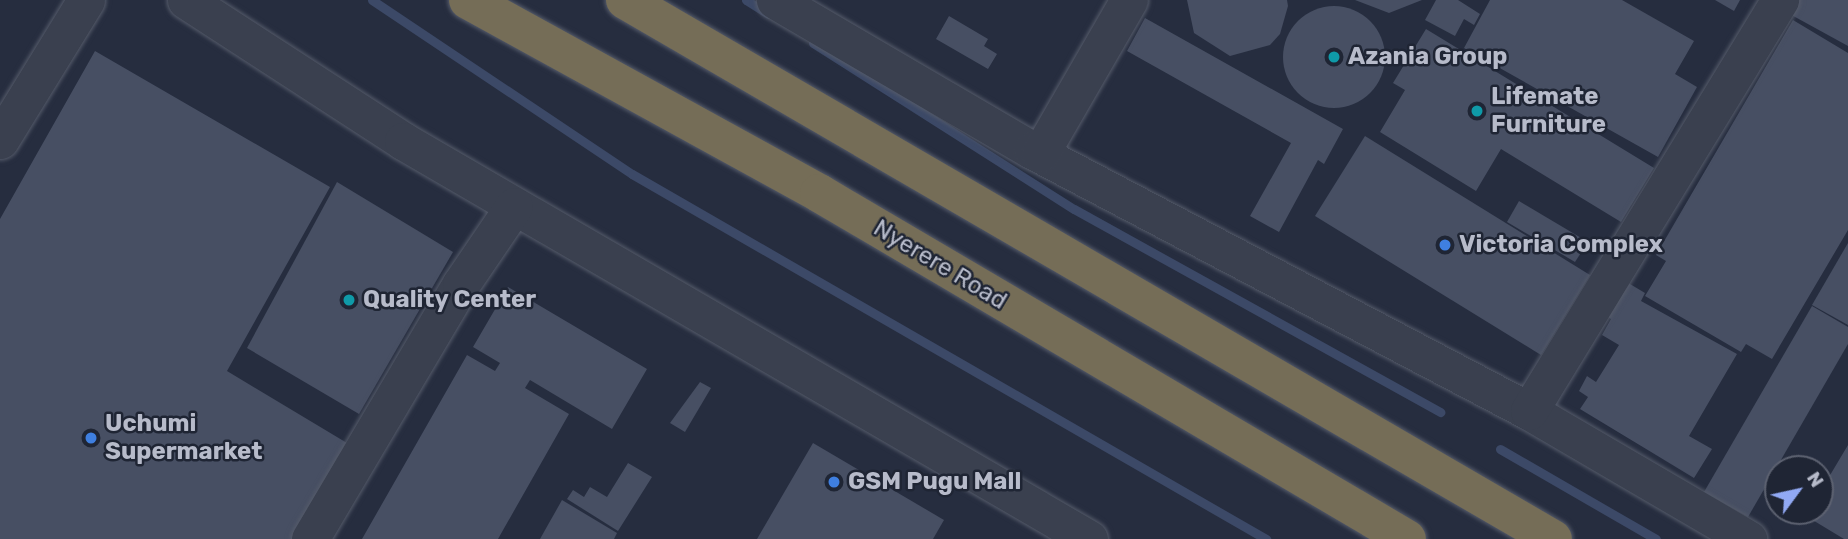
<!DOCTYPE html>
<style>
body{margin:0}
#map{position:relative;width:1848px;height:539px;overflow:hidden;background:#262d3f;font-family:Rubik,sans-serif}
div>[style]{position:absolute}
.stream>*{height:9px;margin:-4.5px;padding:0 4.5px;transform-origin:4.5px;border-radius:4.5px;background:#3c4967}
.building>*{inset:0;background:#474f63}
.round{border-radius:50%}
.roads{filter:drop-shadow(0 0 2px #555b6a) drop-shadow(0 0 2px #555b6a)}
.minor>*{height:37px;margin:-18.5px;padding:0 18.5px;transform-origin:18.5px;border-radius:18.5px;background:#3a404f}
.highway>*{height:38px;margin:-19px;padding:0 19px;transform-origin:19px;border-radius:19px;background:#756d57}
.dots>*{width:19px;height:19px;translate:-50% -50%;box-sizing:border-box;border:4px solid #1f2534;border-radius:50%}
span{translate:-50% -50%;white-space:nowrap;text-align:center;line-height:1.15;-webkit-text-stroke:5px #1f2534;paint-order:stroke}
.poi-label{font-size:24px;color:#b7bbca;font-weight:700}
.left{translate:0 -50%;text-align:left}
.street-label{font-size:24px;color:#b7bbca}
.north{position:absolute;left:1764px;top:455px;width:70px;height:70px;box-sizing:border-box;background:#1f2534;border:2px solid #5c6170;border-radius:50%;rotate:57deg;font-size:19px;font-weight:700;line-height:28px;text-align:center;color:#b7bbca}
.north::after{content:'';display:block;margin:auto;width:24px;height:32px;background:#91a9f4;clip-path:polygon(50% 0,100% 100%,50% 72%,0 100%)}
</style>
<div id="map">
<div class="stream">
<i style="left:372px;top:0;width:313px;rotate:33.8deg"></i>
<i style="left:632px;top:174px;width:732px;rotate:29.93deg"></i>
<i style="left:746px;top:0;width:26px;rotate:32deg"></i>
<i style="left:813px;top:43px;width:309px;rotate:32.5deg"></i>
<i style="left:1074px;top:209px;width:419px;rotate:29deg"></i>
<i style="left:1500px;top:449px;width:180px;rotate:30deg"></i>
</div>
<div class="building">
<i style="clip-path:polygon(1187px 0,1287px 0,1288px 6px,1280px 34px,1270px 45px,1230px 56px,1194px 33px)"></i>
<i style="clip-path:polygon(1355px 0,1422px 0,1389px 13px)"></i>
<i style="clip-path:polygon(1436px 0,1458px 0,1480px 14px,1474px 25px,1464px 19px,1455px 36px,1425px 20px)"></i>
<i style="clip-path:polygon(1490px 0,1622px 0,1694px 41px,1675px 74px,1697px 87px,1658px 157px,1464px 48px)"></i>
<i style="clip-path:polygon(1715px 0,1740px 0,1734px 11px)"></i>
<i style="clip-path:polygon(1792px 0,1848px 0,1848px 46px,1786px 12px)"></i>
<i class="round" style="left:1283px;top:6px;width:102px;height:102px"></i>
<i style="clip-path:polygon(949px 16px,988px 39px,984px 46px,997px 54px,988px 69px,936px 39px)"></i>
<i style="clip-path:polygon(1145px 18px,1343px 129px,1324px 164px,1318px 160px,1279px 232px,1250px 216px,1291px 143px,1127px 51px)"></i>
<i style="clip-path:polygon(1793px 20px,1848px 53px,1848px 230px,1772px 359px,1746px 344px,1741px 352px,1645px 296px,1666px 261px,1656px 255px)"></i>
<i style="clip-path:polygon(1426px 29px,1654px 168px,1621px 222px,1501px 149px,1476px 191px,1380px 132px,1405px 90px,1393px 83px)"></i>
<i style="clip-path:polygon(95px 51px,330px 187px,227px 371px,347px 443px,292px 539px,0 539px,0 219px)"></i>
<i style="clip-path:polygon(1365px 136px,1590px 275px,1541px 355px,1315px 216px)"></i>
<i style="clip-path:polygon(337px 182px,453px 252px,359px 414px,247px 348px)"></i>
<i style="clip-path:polygon(1519px 201px,1588px 242px,1575px 262px,1507px 222px)"></i>
<i style="clip-path:polygon(1848px 243px,1848px 325px,1812px 305px)"></i>
<i style="clip-path:polygon(1625px 281px,1645px 293px,1641px 301px,1737px 354px,1689px 436px,1712px 449px,1694px 478px,1580px 409px,1588px 397px,1579px 391px,1587px 376px,1596px 382px,1619px 345px,1602px 335px,1611px 319px,1604px 314px)"></i>
<i style="clip-path:polygon(508px 287px,647px 369px,612px 429px,530px 380px,525px 388px,569px 414px,498px 539px,362px 539px,467px 355px,495px 371px,500px 363px,473px 347px)"></i>
<i style="clip-path:polygon(1812px 306px,1848px 327px,1848px 344px,1748px 517px,1704px 492px)"></i>
<i style="clip-path:polygon(700px 382px,711px 388px,685px 432px,670px 423px)"></i>
<i style="clip-path:polygon(813px 443px,944px 520px,933px 539px,757px 539px)"></i>
<i style="clip-path:polygon(1848px 445px,1848px 539px,1844px 539px,1806px 516px,1820px 511px,1820px 492px)"></i>
<i style="clip-path:polygon(628px 463px,652px 477px,618px 531px,567px 499px,573px 490px,584px 497px,590px 487px,607px 497px)"></i>
<i style="clip-path:polygon(562px 500px,617px 533px,614px 539px,540px 539px)"></i>
</div>
<div class="roads">
<div class="minor">
<i style="left:186px;top:0;width:259px;rotate:33deg"></i>
<i style="left:403px;top:141px;width:793px;rotate:30.12deg"></i>
<i style="left:775px;top:0;width:298px;rotate:30.3deg"></i>
<i style="left:1032px;top:150px;width:561px;rotate:27.71deg"></i>
<i style="left:1529px;top:411px;width:254px;rotate:30.3deg"></i>
<i style="left:0;top:140px;width:164px;rotate:-58.4deg"></i>
<i style="left:1040px;top:154px;width:178px;rotate:-60deg"></i>
<i style="left:1529px;top:411px;width:482px;rotate:-58.6deg"></i>
<i style="left:310px;top:539px;width:296px;rotate:-59.4deg"></i>
<i style="left:461px;top:284px;width:94px;rotate:-55.8deg"></i>
</div>
<div class="highway">
<i style="left:468px;top:0;width:401px;rotate:28.8deg"></i>
<i style="left:819px;top:193px;width:682px;rotate:30.47deg"></i>
<i style="left:625px;top:0;width:1073px;rotate:30.15deg"></i>
</div>
</div>
<div class="dots">
<i style="left:1334px;top:57px;background:#0f9aa8"></i>
<i style="left:1477px;top:111px;background:#0f9aa8"></i>
<i style="left:1445px;top:245px;background:#3f7fe0"></i>
<i style="left:349px;top:300px;background:#0f9aa8"></i>
<i style="left:91px;top:438px;background:#3f7fe0"></i>
<i style="left:834px;top:482px;background:#3f7fe0"></i>
</div>
<div class="poi-label">
<span class="left" style="left:1348px;top:57px">Azania Group</span>
<span class="left" style="left:1491px;top:111px">Lifemate<br>Furniture</span>
<span class="left" style="left:1459px;top:245px">Victoria Complex</span>
<span class="left" style="left:363px;top:300px">Quality Center</span>
<span class="left" style="left:105px;top:438px">Uchumi<br>Supermarket</span>
<span class="left" style="left:848px;top:482px">GSM Pugu Mall</span>
</div>
<div class="street-label">
<span style="left:940px;top:265px;rotate:31deg">Nyerere Road</span>
</div>
<div class="north">N</div>
</div>
